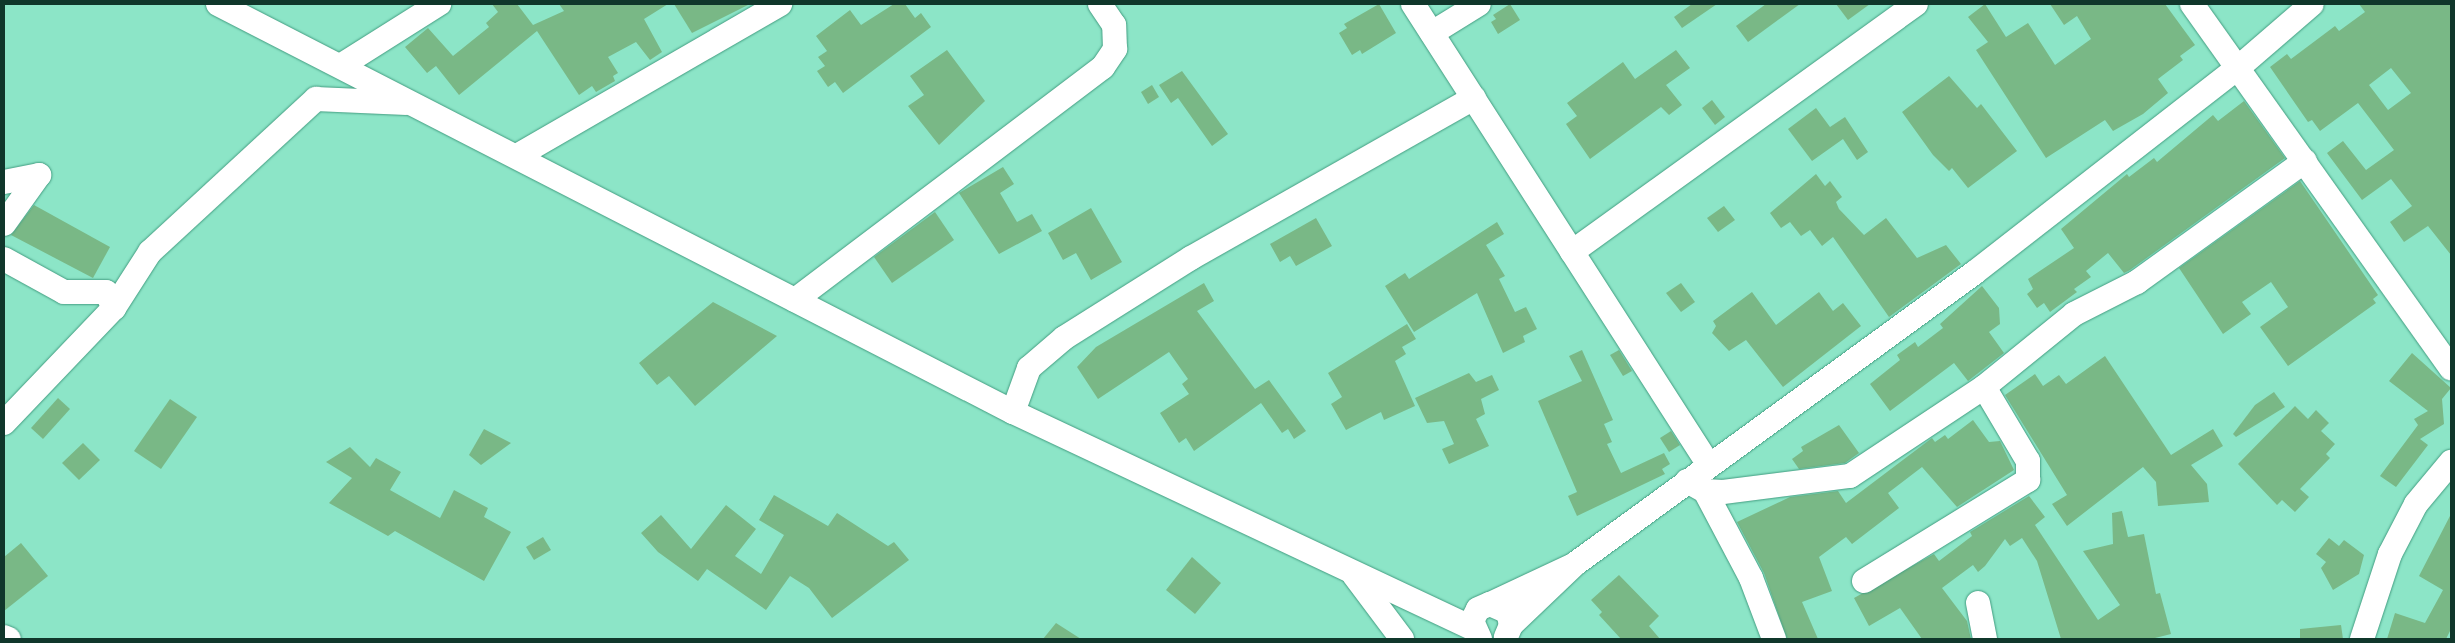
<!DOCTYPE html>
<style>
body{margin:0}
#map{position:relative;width:2455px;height:643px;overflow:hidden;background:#8ce5c7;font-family:"Space Grotesk",sans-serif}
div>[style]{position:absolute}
.building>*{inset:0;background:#79b886}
.roads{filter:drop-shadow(0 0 1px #439d81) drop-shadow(0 0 1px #439d81)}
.minor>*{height:24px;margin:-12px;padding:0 12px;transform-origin:12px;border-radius:12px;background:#fff}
span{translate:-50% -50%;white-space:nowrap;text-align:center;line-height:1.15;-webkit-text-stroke:5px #99f2d4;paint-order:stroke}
.frame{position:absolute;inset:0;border:5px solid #10372b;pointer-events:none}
</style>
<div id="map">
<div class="building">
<i style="clip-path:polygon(492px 4px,517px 4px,533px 25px,564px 11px,559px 4px,668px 4px,644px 19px,662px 52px,650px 60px,636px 42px,608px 57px,618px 73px,613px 76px,615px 81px,596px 92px,592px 86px,579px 95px,537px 31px,459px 95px,436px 66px,427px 73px,405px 47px,428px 28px,453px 56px,489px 27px,486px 23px,498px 12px)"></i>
<i style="clip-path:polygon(674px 4px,750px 4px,692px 33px)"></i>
<i style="clip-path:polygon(894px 4px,905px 4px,915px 18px,921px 13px,931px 27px,843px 93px,835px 82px,828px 87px,817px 71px,825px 66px,818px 57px,827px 51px,816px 36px,850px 10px,861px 25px)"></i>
<i style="clip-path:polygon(1379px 4px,1396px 33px,1362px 54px,1360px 50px,1352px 55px,1339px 33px,1347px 28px,1344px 24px)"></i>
<i style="clip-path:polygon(1510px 4px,1520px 20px,1498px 34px,1491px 22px,1496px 19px,1493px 15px)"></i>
<i style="clip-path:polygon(1692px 4px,1717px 4px,1682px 28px,1674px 17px)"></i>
<i style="clip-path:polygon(1766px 4px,1800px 4px,1748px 42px,1736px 26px)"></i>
<i style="clip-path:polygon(1836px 4px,1870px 4px,1848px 20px)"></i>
<i style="clip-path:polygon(1985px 4px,2006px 37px,2028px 23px,2055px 65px,2091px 39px,2077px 16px,2064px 25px,2050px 4px,2165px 4px,2195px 45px,2180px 56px,2183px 60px,2158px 79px,2168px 93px,2143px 114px,2113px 131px,2105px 120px,2046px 158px,1976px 50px,1988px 42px,1968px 17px)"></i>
<i style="clip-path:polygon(evenodd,2359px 4px,2451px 4px,2451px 255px,2428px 226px,2404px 242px,2390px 222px,2412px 206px,2391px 179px,2362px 200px,2327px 153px,2343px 141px,2366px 170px,2394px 150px,2358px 103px,2320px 131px,2312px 120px,2308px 122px,2270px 67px,2287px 54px,2291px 59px,2335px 26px,2339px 31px,2365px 12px,2359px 4px,2391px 68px,2411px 93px,2388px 110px,2369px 85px,2391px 68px)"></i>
<i style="clip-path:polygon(947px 50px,985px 101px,939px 145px,908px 106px,924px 95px,910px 76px)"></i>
<i style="clip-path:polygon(1676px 50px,1690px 68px,1666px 85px,1682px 105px,1669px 115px,1661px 107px,1590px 159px,1566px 124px,1577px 116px,1567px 103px,1623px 62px,1635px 79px)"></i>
<i style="clip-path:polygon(1182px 71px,1228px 134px,1212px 146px,1178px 98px,1171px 103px,1159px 85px)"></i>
<i style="clip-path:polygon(1949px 76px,1977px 108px,1981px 104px,2017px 151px,1968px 188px,1952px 168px,1949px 171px,1933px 155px,1902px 112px)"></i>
<i style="clip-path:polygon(1152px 85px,1159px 97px,1148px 104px,1141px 92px)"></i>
<i style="clip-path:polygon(1712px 100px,1725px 117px,1715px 125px,1702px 108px)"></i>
<i style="clip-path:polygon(2244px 101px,2285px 158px,2130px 270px,2124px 273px,2108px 253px,2086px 271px,2091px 277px,2074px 289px,2077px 292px,2050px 312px,2044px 303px,2037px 308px,2027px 294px,2033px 289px,2028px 279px,2074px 248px,2061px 229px,2127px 174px,2129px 177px,2154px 158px,2157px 162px,2213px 115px,2218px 121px)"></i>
<i style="clip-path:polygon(1816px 108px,1830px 127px,1845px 117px,1868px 152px,1857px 160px,1843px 139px,1812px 161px,1788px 129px)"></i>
<i style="clip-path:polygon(1003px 167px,1014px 184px,1000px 193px,1017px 222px,1032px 214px,1042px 231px,999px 254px,959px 193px)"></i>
<i style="clip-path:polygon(1816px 174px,1825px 186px,1830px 181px,1842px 197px,1836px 202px,1839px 209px,1864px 235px,1886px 218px,1917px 258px,1946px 245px,1961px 264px,1889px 317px,1833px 237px,1822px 246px,1810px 230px,1801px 236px,1790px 222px,1781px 228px,1770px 213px)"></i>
<i style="clip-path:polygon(2300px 181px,2378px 295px,2373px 299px,2376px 303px,2288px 366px,2260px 327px,2288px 307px,2271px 282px,2242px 302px,2251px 314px,2223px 334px,2179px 268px)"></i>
<i style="clip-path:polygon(34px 205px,110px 247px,93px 278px,11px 235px)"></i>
<i style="clip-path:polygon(1724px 206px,1735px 220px,1718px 232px,1707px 218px)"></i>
<i style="clip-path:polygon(1091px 208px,1122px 262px,1091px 280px,1076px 253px,1063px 260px,1048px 233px)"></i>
<i style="clip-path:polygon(935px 212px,954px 240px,892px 283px,874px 257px)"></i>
<i style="clip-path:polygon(1316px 218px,1332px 246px,1296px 266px,1290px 256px,1280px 262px,1270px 244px)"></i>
<i style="clip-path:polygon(1497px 222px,1504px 234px,1486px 245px,1505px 276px,1499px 279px,1515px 312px,1526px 307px,1537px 329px,1523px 336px,1525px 342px,1503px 353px,1477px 293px,1414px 332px,1385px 286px,1405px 273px,1409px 279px)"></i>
<i style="clip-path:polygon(1204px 283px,1214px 301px,1197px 311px,1255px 389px,1269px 380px,1306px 431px,1294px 439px,1288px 429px,1282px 433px,1261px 403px,1194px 451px,1186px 438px,1179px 443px,1160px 413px,1189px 394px,1182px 384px,1188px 379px,1169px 352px,1098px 399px,1077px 367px,1096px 347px)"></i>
<i style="clip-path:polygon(1681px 283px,1695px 302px,1681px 312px,1666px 293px)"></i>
<i style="clip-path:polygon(1982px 286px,1999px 308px,2000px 324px,1989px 332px,2004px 353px,1968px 381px,1954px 363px,1890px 411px,1870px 384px,1900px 360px,1897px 355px,1915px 342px,1918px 347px,1943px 328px,1940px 324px)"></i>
<i style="clip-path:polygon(1752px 292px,1776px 325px,1819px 292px,1833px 311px,1843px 303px,1861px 326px,1783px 387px,1746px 340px,1729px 351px,1712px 333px,1716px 326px,1713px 321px)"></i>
<i style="clip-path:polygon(713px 302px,777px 336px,695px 406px,669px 376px,657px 385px,639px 363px)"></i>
<i style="clip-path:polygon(1407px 324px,1416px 339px,1402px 347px,1406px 354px,1395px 361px,1415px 406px,1384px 420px,1381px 412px,1346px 430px,1331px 404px,1342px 397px,1328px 373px)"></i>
<i style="clip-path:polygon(1582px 350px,1613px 420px,1604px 424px,1612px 442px,1607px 444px,1621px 473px,1664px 453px,1670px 464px,1662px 469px,1665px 474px,1577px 516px,1568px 496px,1577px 492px,1538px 401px,1582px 381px,1569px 356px)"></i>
<i style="clip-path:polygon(1619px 350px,1632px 371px,1623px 376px,1610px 355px)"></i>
<i style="clip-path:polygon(2412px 353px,2451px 388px,2442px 399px,2444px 424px,2420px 439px,2428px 445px,2396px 487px,2380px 476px,2418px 425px,2414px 419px,2428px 411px,2389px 381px)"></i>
<i style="clip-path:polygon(2105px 356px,2171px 455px,2213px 429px,2223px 446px,2191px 465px,2207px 484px,2209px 502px,2158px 506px,2156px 482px,2143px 467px,2067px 526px,2052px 504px,2067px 495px,2005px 395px,2035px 374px,2043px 386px,2059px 375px,2066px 384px)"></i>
<i style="clip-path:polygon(1469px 373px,1476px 382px,1492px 375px,1499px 390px,1481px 399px,1485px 414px,1476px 419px,1489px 446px,1449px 464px,1442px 449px,1454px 444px,1444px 421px,1427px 423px,1415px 398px)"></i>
<i style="clip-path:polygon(2274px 392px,2285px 407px,2236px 437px,2233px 434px,2255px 405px)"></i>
<i style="clip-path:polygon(58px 398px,70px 409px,43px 439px,31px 428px)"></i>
<i style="clip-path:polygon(170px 399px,197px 417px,161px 469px,134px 451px)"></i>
<i style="clip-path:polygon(2295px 406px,2308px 419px,2316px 410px,2329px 423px,2321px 431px,2335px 444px,2326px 454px,2330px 458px,2300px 489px,2309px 497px,2295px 512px,2282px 500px,2277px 505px,2238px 464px)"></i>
<i style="clip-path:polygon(1973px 420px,1989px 442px,2000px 441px,2014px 470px,1957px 507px,1922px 467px,1888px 493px,1899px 508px,1852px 544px,1846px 537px,1819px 557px,1832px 591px,1802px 602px,1818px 639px,1787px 639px,1764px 573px,1737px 522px,1790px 497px,1838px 491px,1846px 503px,1932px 438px,1935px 442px,1945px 435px,1948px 439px)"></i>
<i style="clip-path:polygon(1839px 425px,1859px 453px,1845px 463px,1799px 469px,1792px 459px,1803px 451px,1801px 447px)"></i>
<i style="clip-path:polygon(484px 429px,511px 443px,481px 465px,469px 455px)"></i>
<i style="clip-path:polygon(1671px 431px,1680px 445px,1669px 452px,1660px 438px)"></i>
<i style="clip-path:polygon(83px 443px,100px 460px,79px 480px,62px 463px)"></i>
<i style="clip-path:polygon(350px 447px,370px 467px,376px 458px,401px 472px,390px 490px,440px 518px,454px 490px,488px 508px,484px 517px,511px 532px,484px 581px,395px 531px,388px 536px,329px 503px,352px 478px,326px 462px)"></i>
<i style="clip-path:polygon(774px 495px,828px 526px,837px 513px,888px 546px,894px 542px,909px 560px,832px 618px,809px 588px,790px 576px,766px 610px,707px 569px,698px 581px,658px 552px,641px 533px,661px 515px,691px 549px,726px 505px,756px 529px,735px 556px,761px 574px,784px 535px,759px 520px)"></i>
<i style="clip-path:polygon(2029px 496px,2045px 517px,2035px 525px,2098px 620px,2120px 605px,2083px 551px,2113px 544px,2112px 513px,2122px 511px,2128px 537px,2144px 534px,2156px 594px,2160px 593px,2171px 634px,2151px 639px,2061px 639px,2037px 561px,2022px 538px,2010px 546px,2005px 539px,1985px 566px,1978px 572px,1973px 565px,1942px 588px,1967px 621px,1971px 639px,1922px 639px,1900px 608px,1869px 626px,1854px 598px,1934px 554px,1939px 561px,1972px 536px,1970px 532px)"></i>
<i style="clip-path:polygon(2451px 514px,2451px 629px,2446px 639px,2387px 639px,2395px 613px,2425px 623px,2443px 590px,2419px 576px)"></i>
<i style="clip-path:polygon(543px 537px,551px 550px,534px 560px,526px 547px)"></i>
<i style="clip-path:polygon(2329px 538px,2339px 546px,2344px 540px,2364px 555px,2359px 574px,2333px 590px,2321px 568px,2326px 562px,2316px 554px)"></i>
<i style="clip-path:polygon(21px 543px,48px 576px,4px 611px,4px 557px)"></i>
<i style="clip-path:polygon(1192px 557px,1221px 583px,1195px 614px,1166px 590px)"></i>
<i style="clip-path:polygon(1619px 575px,1659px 616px,1649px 626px,1660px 639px,1621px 639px,1599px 615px,1602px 612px,1591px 600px)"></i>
<i style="clip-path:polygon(1056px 623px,1081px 639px,1043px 639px)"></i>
<i style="clip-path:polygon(2341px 625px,2343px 639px,2300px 639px,2300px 629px)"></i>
</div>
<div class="roads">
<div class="minor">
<i style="left:218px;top:4px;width:894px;rotate:27.17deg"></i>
<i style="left:1013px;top:412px;width:507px;rotate:25.2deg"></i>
<i style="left:1413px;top:4px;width:548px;rotate:57.3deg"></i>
<i style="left:2192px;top:4px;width:447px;rotate:54.6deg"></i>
<i style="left:1432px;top:33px;width:55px;rotate:-31.7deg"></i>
<i style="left:342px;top:65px;width:115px;rotate:-32.2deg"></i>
<i style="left:517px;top:156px;width:304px;rotate:-30deg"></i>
<i style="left:4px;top:182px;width:36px;rotate:-11deg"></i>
<i style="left:39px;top:175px;width:60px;rotate:125.5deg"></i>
<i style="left:1572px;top:252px;width:424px;rotate:-35.8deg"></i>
<i style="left:4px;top:259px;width:68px;rotate:28.8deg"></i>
<i style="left:64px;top:292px;width:42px"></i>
<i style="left:106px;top:292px;width:18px;rotate:63deg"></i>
<i style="left:795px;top:300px;width:386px;rotate:-37.1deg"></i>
<i style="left:1103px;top:67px;width:22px;rotate:-56deg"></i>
<i style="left:1115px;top:49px;width:24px;rotate:-92deg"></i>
<i style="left:1114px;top:25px;width:25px;rotate:-124deg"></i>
<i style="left:1013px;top:412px;width:47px;rotate:-70deg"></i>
<i style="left:1029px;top:368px;width:46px;rotate:-40.6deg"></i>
<i style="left:1064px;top:338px;width:150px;rotate:-32.2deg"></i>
<i style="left:1191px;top:258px;width:325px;rotate:-29.5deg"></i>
<i style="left:4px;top:423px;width:159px;rotate:-46.3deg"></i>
<i style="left:114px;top:308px;width:67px;rotate:-57.3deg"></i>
<i style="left:150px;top:252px;width:226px;rotate:-42.7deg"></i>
<i style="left:316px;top:99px;width:90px;rotate:2.5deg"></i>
<i style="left:1687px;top:481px;width:21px;rotate:29deg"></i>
<i style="left:1705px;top:491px;width:18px;rotate:3deg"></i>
<i style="left:1723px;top:492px;width:128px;rotate:-7.2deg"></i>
<i style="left:1850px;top:476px;width:161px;rotate:-33.6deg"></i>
<i style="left:1984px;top:387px;width:116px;rotate:-39deg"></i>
<i style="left:2074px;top:314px;width:71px;rotate:-26.9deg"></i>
<i style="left:2137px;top:282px;width:207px;rotate:-35.8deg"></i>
<i style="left:1705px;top:491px;width:98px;rotate:62.1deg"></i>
<i style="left:1751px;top:578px;width:65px;rotate:69.3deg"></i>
<i style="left:1354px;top:575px;width:80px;rotate:53.1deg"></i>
<i style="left:1864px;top:581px;width:193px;rotate:-31.6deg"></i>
<i style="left:2028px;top:480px;width:19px;rotate:-90deg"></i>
<i style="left:2028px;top:461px;width:86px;rotate:-120.7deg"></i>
<i style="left:1978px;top:603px;width:37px;rotate:79deg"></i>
<i style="left:1490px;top:604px;width:89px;rotate:-25.1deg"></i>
<i style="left:1511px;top:625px;width:88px;rotate:-43.6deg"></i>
<i style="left:1575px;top:564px;width:494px;rotate:-36.1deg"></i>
<i style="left:1974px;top:273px;width:336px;rotate:-37.9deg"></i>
<i style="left:2239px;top:67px;width:96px;rotate:-40.8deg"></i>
<i style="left:4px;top:637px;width:5px;rotate:22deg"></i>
<i style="left:1480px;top:639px;width:20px;rotate:-114deg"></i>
<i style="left:1472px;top:621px;width:13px;rotate:-63deg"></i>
<i style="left:1478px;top:609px;width:13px;rotate:-23deg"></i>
<i style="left:1490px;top:604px;width:20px;rotate:24deg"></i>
<i style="left:1508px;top:612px;width:13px;rotate:77deg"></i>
<i style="left:1511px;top:625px;width:13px;rotate:113deg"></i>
<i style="left:2362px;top:639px;width:89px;rotate:-71.8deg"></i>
<i style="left:2390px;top:554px;width:56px;rotate:-62.5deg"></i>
<i style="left:2416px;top:504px;width:55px;rotate:-50.2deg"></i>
</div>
</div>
<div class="frame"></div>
</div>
